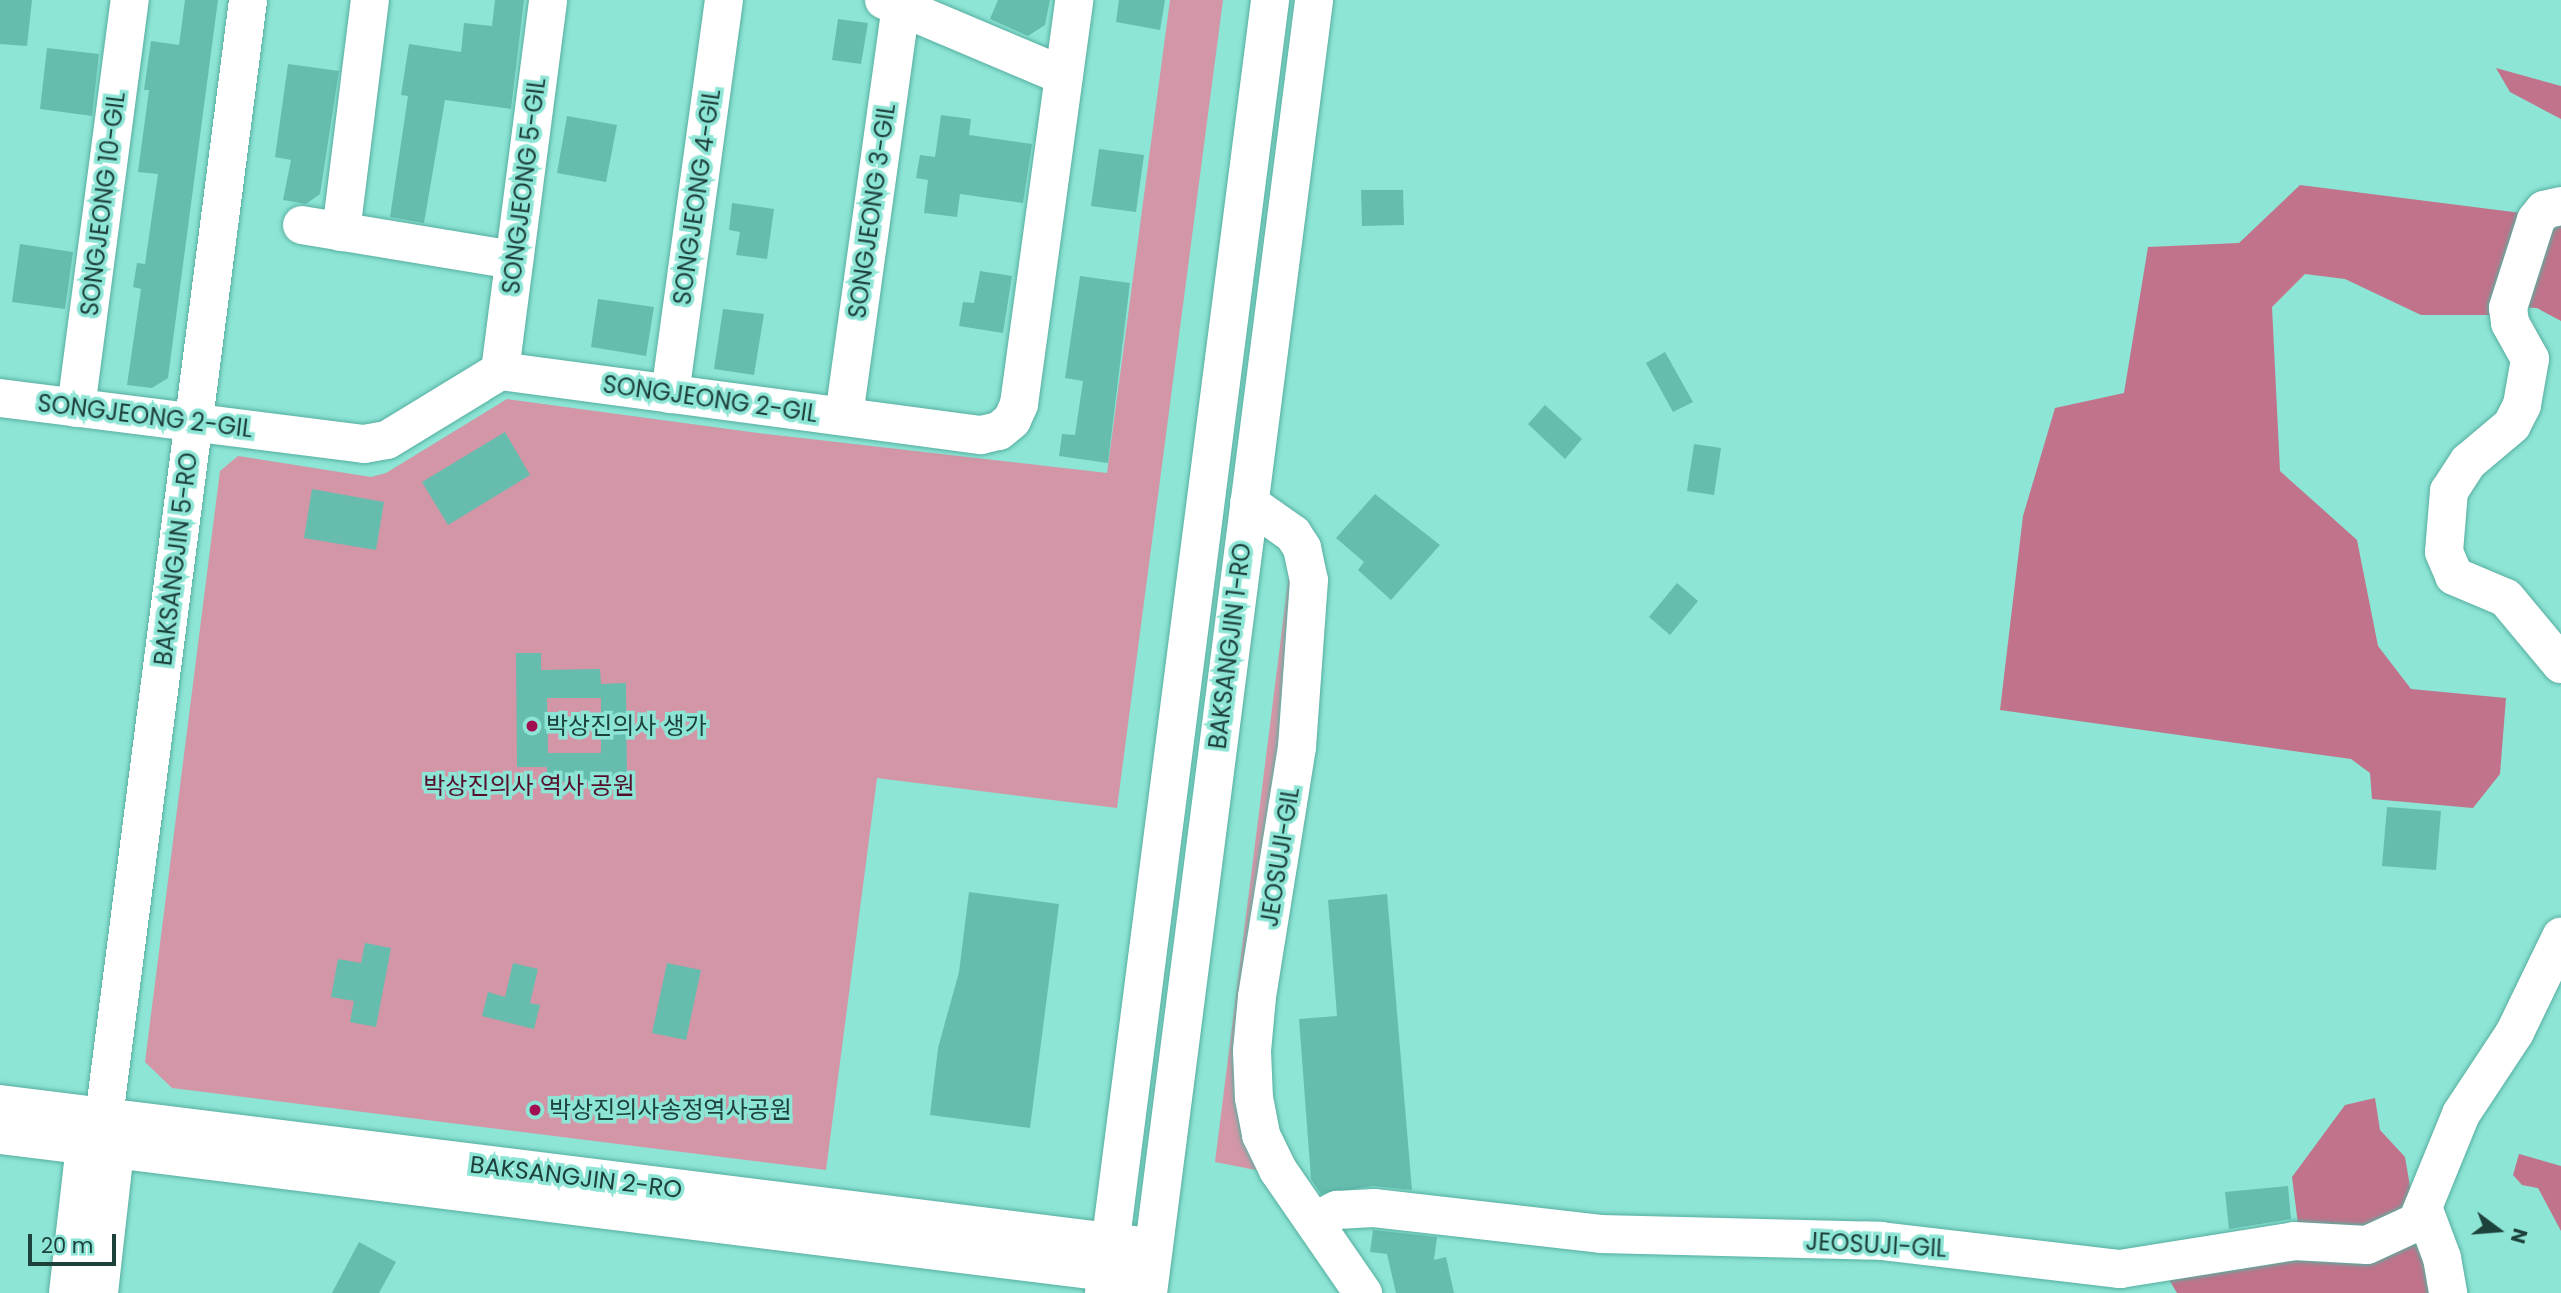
<!DOCTYPE html>
<meta charset="utf-8">
<style>
body{margin:0}
#map{position:relative;width:2561px;height:1293px;overflow:hidden;background:#8de5d5;font-family:Poppins,"Noto Sans KR",sans-serif}
div>[style]{position:absolute}
.green>*{inset:0;background:#d296a6}
.forest>*{inset:0;background:#c0738a}
.building>*{inset:0;background:#66bdae}
.roads{filter:drop-shadow(0 0 2px #56aea0) drop-shadow(0 0 2px #56aea0)}
.minor>*{height:38px;margin:-19px;padding:0 19px;transform-origin:19px;border-radius:19px;background:#fff}
.dots>*{width:19px;height:19px;translate:-50% -50%;box-sizing:border-box;border:4px solid #8de5d5;border-radius:50%}
span{translate:-50% -50%;white-space:nowrap;text-align:center;line-height:1.15;-webkit-text-stroke:7px #8de5d5;paint-order:stroke}
.street-label{font-size:24px;color:#1d413b}
.poi-label{font-size:24px;color:#1d413b}
.left{translate:0 -50%;text-align:left}
.park-label{font-size:24px;color:#540e2a}
.north{position:absolute;left:2463px;top:1195px;width:70px;height:70px;-webkit-text-stroke:5px #8de5d5;paint-order:stroke;rotate:106deg;font-size:19px;font-weight:700;line-height:28px;text-align:center;color:#1d413b}
.north::after{content:'';display:block;margin:auto;width:24px;height:32px;background:#1d413b;clip-path:polygon(50% 0,100% 100%,50% 72%,0 100%)}
.scale{position:absolute;left:28px;top:1234px;width:88px;height:32px;box-sizing:border-box;border:4px solid #1d413b;border-top:0;padding-left:9px;font-size:21px;line-height:24px;white-space:nowrap;color:#1d413b;-webkit-text-stroke:5px #8de5d5;paint-order:stroke}
</style>
<div id="map">
<div class="green">
<i style="clip-path:polygon(1170px 0,1223px 0,1117px 808px,877px 778px,826px 1170px,172px 1088px,145px 1062px,220px 471px,238px 456px,371px 477px,386px 473px,507px 399px,758px 433px,1107px 473px)"></i>
<i style="clip-path:polygon(1290px 566px,1294px 567px,1261px 1171px,1215px 1162px)"></i>
</div>
<div class="forest">
<i style="clip-path:polygon(2496px 68px,2561px 86px,2561px 119px,2510px 92px)"></i>
<i style="clip-path:polygon(2300px 185px,2529px 214px,2498px 315px,2421px 315px,2345px 279px,2305px 274px,2272px 307px,2280px 471px,2357px 540px,2378px 646px,2411px 689px,2506px 698px,2500px 774px,2473px 808px,2372px 799px,2370px 773px,2351px 759px,2000px 710px,2023px 516px,2055px 408px,2124px 393px,2148px 247px,2239px 243px)"></i>
<i style="clip-path:polygon(2561px 212px,2561px 321px,2537px 308px,2512px 307px)"></i>
<i style="clip-path:polygon(2375px 1098px,2380px 1130px,2405px 1157px,2413px 1204px,2403px 1227px,2299px 1232px,2292px 1177px,2345px 1105px)"></i>
<i style="clip-path:polygon(2519px 1154px,2561px 1166px,2561px 1231px,2538px 1188px,2522px 1185px,2513px 1175px)"></i>
<i style="clip-path:polygon(2421px 1231px,2442px 1293px,2177px 1293px,2164px 1271px)"></i>
</div>
<div class="building">
<i style="clip-path:polygon(0 0,32px 0,27px 46px,0 44px)"></i>
<i style="clip-path:polygon(185px 0,218px 0,168px 378px,152px 388px,127px 385px,141px 289px,133px 287px,137px 263px,145px 264px,158px 174px,138px 172px,149px 90px,144px 90px,151px 41px,179px 45px)"></i>
<i style="clip-path:polygon(495px 0,524px 0,511px 109px,445px 100px,424px 223px,390px 217px,408px 96px,401px 95px,409px 44px,461px 52px,464px 23px,492px 26px)"></i>
<i style="clip-path:polygon(998px 0,1050px 0,1045px 25px,1028px 36px,990px 19px)"></i>
<i style="clip-path:polygon(1119px 0,1165px 0,1160px 30px,1116px 22px)"></i>
<i style="clip-path:polygon(838px 19px,868px 23px,861px 64px,832px 60px)"></i>
<i style="clip-path:polygon(47px 48px,99px 54px,92px 116px,40px 109px)"></i>
<i style="clip-path:polygon(288px 64px,339px 71px,320px 194px,306px 204px,283px 200px,291px 160px,275px 157px)"></i>
<i style="clip-path:polygon(941px 115px,971px 119px,969px 135px,1032px 144px,1023px 203px,960px 194px,957px 217px,924px 213px,928px 180px,916px 178px,920px 155px,935px 157px)"></i>
<i style="clip-path:polygon(567px 116px,617px 125px,606px 182px,557px 173px)"></i>
<i style="clip-path:polygon(1099px 149px,1144px 155px,1136px 212px,1091px 206px)"></i>
<i style="clip-path:polygon(1361px 190px,1403px 190px,1404px 225px,1362px 226px)"></i>
<i style="clip-path:polygon(732px 203px,774px 209px,767px 259px,736px 255px,740px 232px,729px 230px)"></i>
<i style="clip-path:polygon(20px 244px,73px 252px,65px 309px,12px 302px)"></i>
<i style="clip-path:polygon(980px 271px,1012px 276px,1003px 333px,959px 326px,963px 302px,974px 303px)"></i>
<i style="clip-path:polygon(1080px 276px,1130px 283px,1108px 463px,1059px 456px,1062px 434px,1075px 435px,1083px 381px,1065px 378px)"></i>
<i style="clip-path:polygon(598px 299px,654px 307px,646px 356px,591px 347px)"></i>
<i style="clip-path:polygon(723px 309px,764px 314px,754px 375px,714px 369px)"></i>
<i style="clip-path:polygon(1665px 352px,1693px 402px,1673px 412px,1646px 363px)"></i>
<i style="clip-path:polygon(1545px 405px,1582px 439px,1565px 459px,1528px 424px)"></i>
<i style="clip-path:polygon(505px 432px,530px 475px,448px 525px,422px 482px)"></i>
<i style="clip-path:polygon(1694px 444px,1721px 448px,1714px 495px,1687px 491px)"></i>
<i style="clip-path:polygon(312px 489px,384px 502px,376px 550px,304px 538px)"></i>
<i style="clip-path:polygon(1375px 494px,1440px 545px,1391px 600px,1358px 570px,1364px 562px,1336px 538px)"></i>
<i style="clip-path:polygon(1677px 583px,1698px 601px,1670px 635px,1649px 617px)"></i>
<i style="clip-path:polygon(evenodd,516px 653px,541px 653px,541px 670px,600px 669px,601px 684px,626px 683px,627px 781px,547px 782px,547px 767px,517px 767px,516px 653px,547px 698px,601px 698px,601px 753px,548px 753px,547px 698px)"></i>
<i style="clip-path:polygon(2387px 807px,2441px 811px,2436px 870px,2382px 866px)"></i>
<i style="clip-path:polygon(969px 892px,1059px 904px,1030px 1128px,930px 1115px,938px 1048px,959px 972px)"></i>
<i style="clip-path:polygon(1387px 894px,1412px 1190px,1373px 1186px,1321px 1194px,1311px 1179px,1299px 1019px,1337px 1016px,1328px 900px)"></i>
<i style="clip-path:polygon(365px 943px,391px 948px,376px 1027px,350px 1022px,354px 1001px,331px 997px,338px 959px,361px 963px)"></i>
<i style="clip-path:polygon(513px 963px,538px 969px,530px 1003px,540px 1005px,534px 1029px,482px 1016px,488px 992px,505px 997px)"></i>
<i style="clip-path:polygon(667px 963px,701px 970px,686px 1040px,652px 1033px)"></i>
<i style="clip-path:polygon(2288px 1186px,2291px 1219px,2229px 1229px,2225px 1192px)"></i>
<i style="clip-path:polygon(1373px 1230px,1437px 1237px,1434px 1260px,1446px 1257px,1454px 1293px,1396px 1293px,1387px 1254px,1370px 1252px)"></i>
<i style="clip-path:polygon(359px 1242px,396px 1262px,379px 1293px,332px 1293px)"></i>
</div>
<div class="roads">
<div class="minor">
<i style="left:884px;top:0;width:195px;rotate:22.9deg"></i>
<i style="left:2561px;top:206px;width:17px;rotate:167deg"></i>
<i style="left:2544px;top:210px;width:13px;rotate:129deg"></i>
<i style="left:2536px;top:220px;width:92px;rotate:107.7deg"></i>
<i style="left:2508px;top:308px;width:15px;rotate:82deg"></i>
<i style="left:2510px;top:323px;width:41px;rotate:60.9deg"></i>
<i style="left:2530px;top:359px;width:47px;rotate:99.9deg"></i>
<i style="left:2522px;top:405px;width:22px;rotate:117deg"></i>
<i style="left:2512px;top:425px;width:57px;rotate:139.9deg"></i>
<i style="left:2468px;top:462px;width:35px;rotate:123deg"></i>
<i style="left:2449px;top:491px;width:61px;rotate:94.7deg"></i>
<i style="left:2444px;top:552px;width:26px;rotate:67deg"></i>
<i style="left:2454px;top:576px;width:56px;rotate:22.9deg"></i>
<i style="left:2506px;top:598px;width:86px;rotate:50.2deg"></i>
<i style="left:302px;top:225px;width:215px;rotate:9.4deg"></i>
<i style="left:341px;top:232px;width:234px;rotate:-82.9deg"></i>
<i style="left:500px;top:371px;width:374px;rotate:-82.6deg"></i>
<i style="left:670px;top:394px;width:398px;rotate:-82.2deg"></i>
<i style="left:0;top:398px;width:367px;rotate:7.2deg"></i>
<i style="left:364px;top:444px;width:23px;rotate:-10deg"></i>
<i style="left:387px;top:440px;width:132px;rotate:-31.4deg"></i>
<i style="left:500px;top:371px;width:485px;rotate:7.6deg"></i>
<i style="left:981px;top:435px;width:18px;rotate:-13deg"></i>
<i style="left:999px;top:431px;width:17px;rotate:-40deg"></i>
<i style="left:1012px;top:420px;width:17px;rotate:-66deg"></i>
<i style="left:1019px;top:404px;width:408px;rotate:-82.2deg"></i>
<i style="left:76px;top:408px;width:412px;rotate:-82.5deg"></i>
<i style="left:844px;top:416px;width:415px;rotate:-82.1deg"></i>
<i style="left:1249px;top:503px;width:54px;rotate:35.2deg"></i>
<i style="left:1293px;top:534px;width:17px;rotate:57deg"></i>
<i style="left:1302px;top:548px;width:33px;rotate:78deg"></i>
<i style="left:1309px;top:580px;width:167px;rotate:94.1deg"></i>
<i style="left:1297px;top:747px;width:253px;rotate:99.1deg"></i>
<i style="left:1257px;top:997px;width:54px;rotate:95.3deg"></i>
<i style="left:1252px;top:1051px;width:47px;rotate:87.6deg"></i>
<i style="left:1254px;top:1098px;width:38px;rotate:79deg"></i>
<i style="left:1261px;top:1135px;width:39px;rotate:64deg"></i>
<i style="left:1278px;top:1170px;width:150px;rotate:55.4deg"></i>
<i style="left:0;top:1104px;width:1143px;rotate:7.09deg"></i>
<i style="left:0;top:1135px;width:1139px;rotate:7.06deg"></i>
<i style="left:2424px;top:1210px;width:51px;rotate:69.4deg"></i>
<i style="left:2442px;top:1258px;width:36px;rotate:80deg"></i>
<i style="left:1315px;top:1221px;width:25px;rotate:-27deg"></i>
<i style="left:1337px;top:1210px;width:37px;rotate:-3deg"></i>
<i style="left:1374px;top:1208px;width:228px;rotate:6.5deg"></i>
<i style="left:1601px;top:1234px;width:280px;rotate:1.4deg"></i>
<i style="left:1881px;top:1241px;width:241px;rotate:6.7deg"></i>
<i style="left:2120px;top:1269px;width:176px;rotate:-9.1deg"></i>
<i style="left:2294px;top:1241px;width:73px;rotate:3.1deg"></i>
<i style="left:2367px;top:1245px;width:55px;rotate:-24.7deg"></i>
<i style="left:2417px;top:1222px;width:117px;rotate:-67.8deg"></i>
<i style="left:2461px;top:1114px;width:98px;rotate:-56.6deg"></i>
<i style="left:2515px;top:1032px;width:106px;rotate:-64.2deg"></i>
<i style="left:68px;top:1293px;width:148px;rotate:-83.4deg"></i>
<i style="left:85px;top:1146px;width:35px;rotate:-57deg"></i>
<i style="left:104px;top:1117px;width:1126px;rotate:-82.65deg"></i>
<i style="left:99px;top:1293px;width:144px;rotate:-83.6deg"></i>
<i style="left:115px;top:1150px;width:25px;rotate:-108deg"></i>
<i style="left:1104px;top:1293px;width:1304px;rotate:-82.68deg"></i>
<i style="left:1148px;top:1293px;width:1304px;rotate:-82.68deg"></i>
</div>
</div>
<div class="dots">
<i style="left:532px;top:726px;background:#a20f52"></i>
<i style="left:535px;top:1110px;background:#a20f52"></i>
</div>
<div class="street-label">
<span style="left:524px;top:186px;rotate:-83deg">SONGJEONG 5-GIL</span>
<span style="left:697px;top:197px;rotate:-82deg">SONGJEONG 4-GIL</span>
<span style="left:103px;top:204px;rotate:-83deg">SONGJEONG 10-GIL</span>
<span style="left:872px;top:211px;rotate:-82deg">SONGJEONG 3-GIL</span>
<span style="left:710px;top:399px;rotate:8deg">SONGJEONG 2-GIL</span>
<span style="left:145px;top:416px;rotate:7deg">SONGJEONG 2-GIL</span>
<span style="left:176px;top:559px;rotate:-83deg">BAKSANGJIN 5-RO</span>
<span style="left:1230px;top:646px;rotate:-83deg">BAKSANGJIN 1-RO</span>
<span style="left:1280px;top:857px;rotate:-81deg">JEOSUJI-GIL</span>
<span style="left:576px;top:1177px;rotate:7deg">BAKSANGJIN 2-RO</span>
<span style="left:1876px;top:1245px;rotate:3deg">JEOSUJI-GIL</span>
</div>
<div class="poi-label">
<span class="left" style="left:546px;top:726px">박상진의사 생가</span>
<span class="left" style="left:549px;top:1110px">박상진의사송정역사공원</span>
</div>
<div class="park-label">
<span style="left:529px;top:786px">박상진의사 역사 공원</span>
</div>
<div class="north">N</div>
<div class="scale">20 m</div>
</div>
